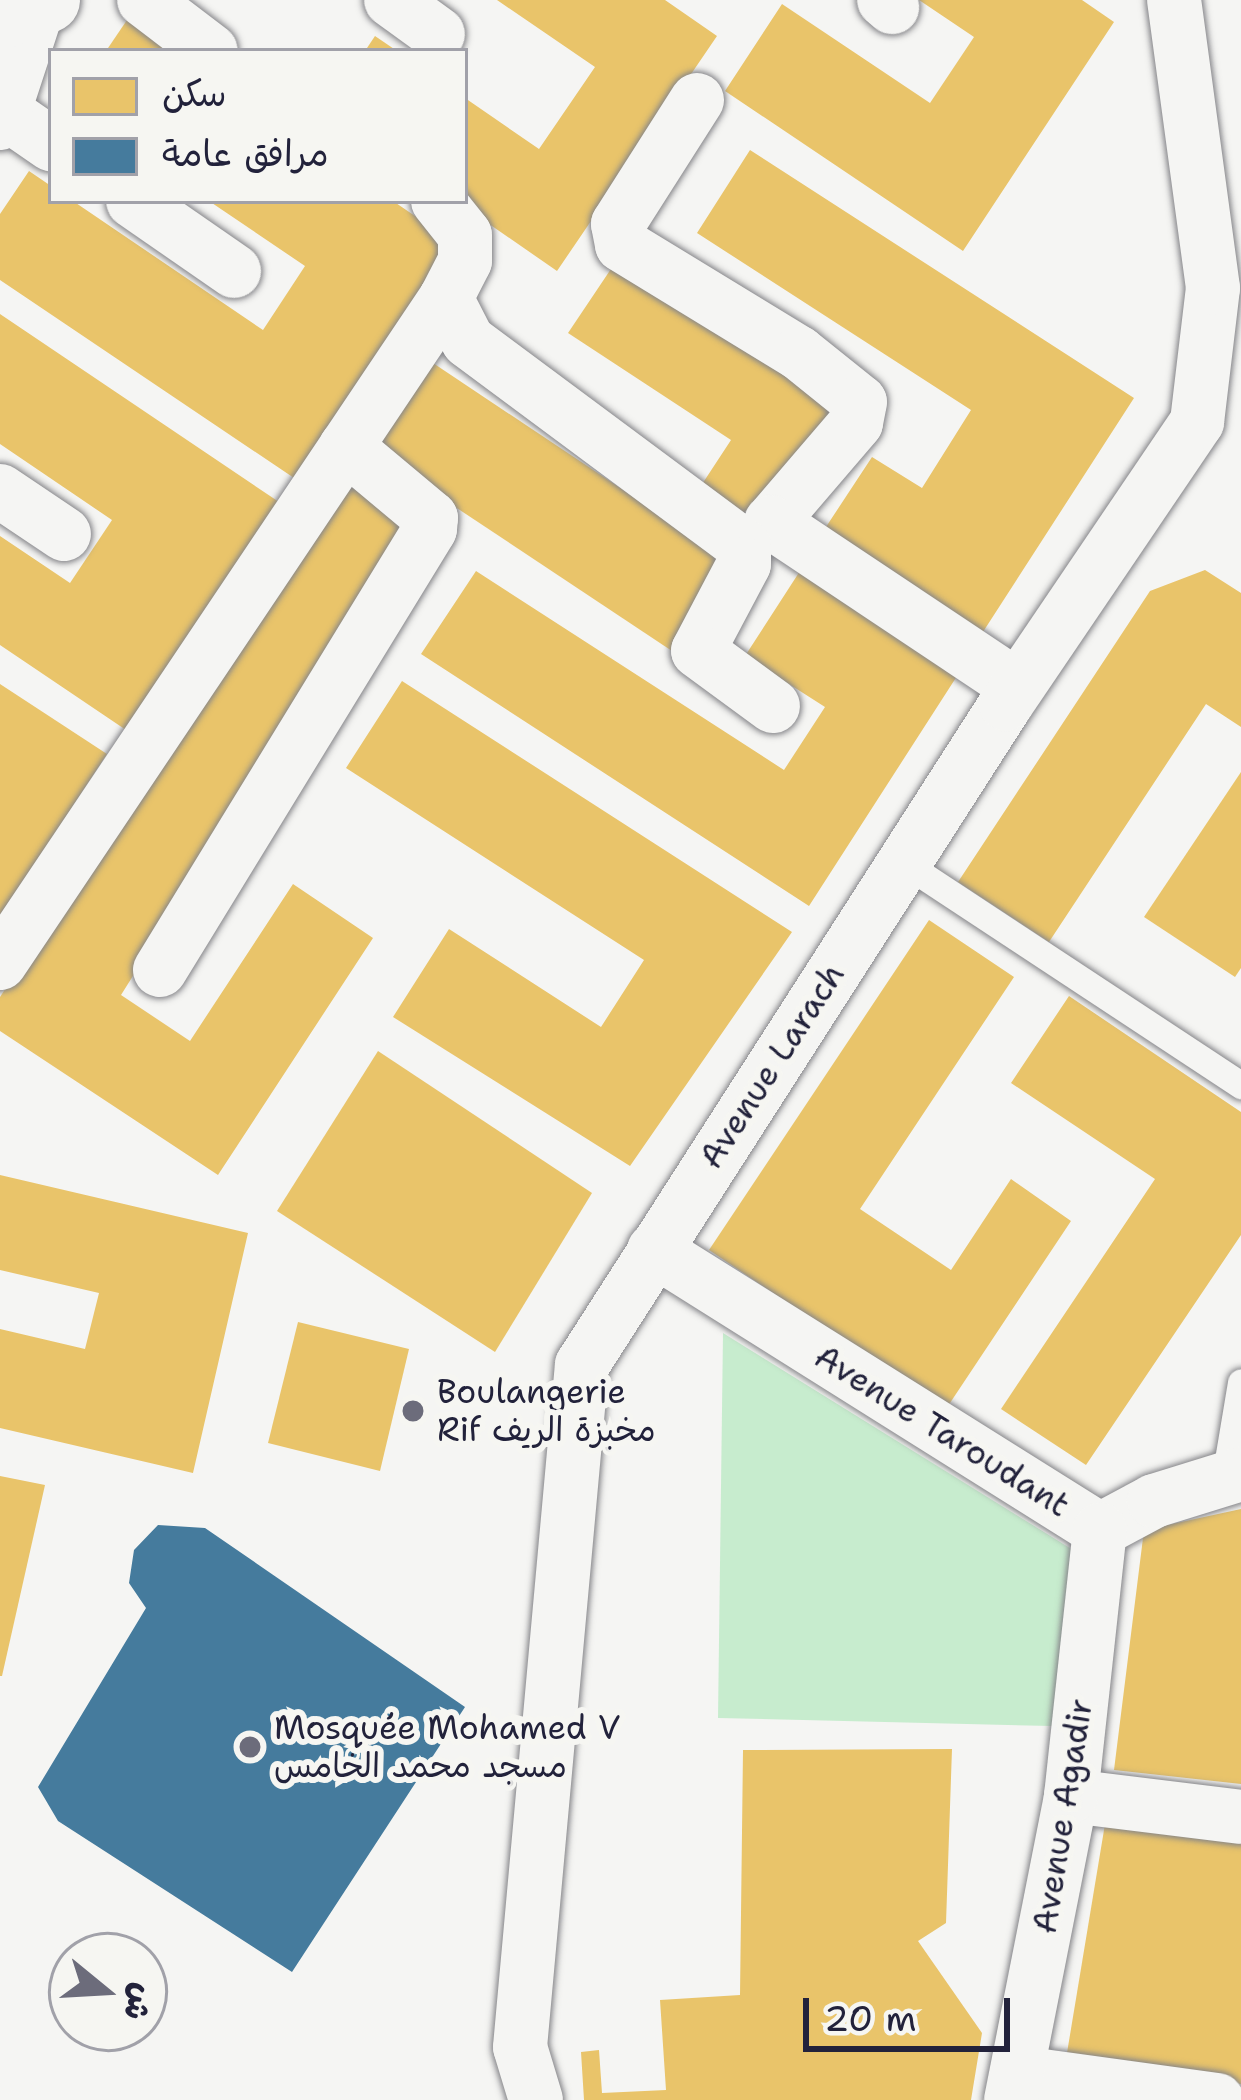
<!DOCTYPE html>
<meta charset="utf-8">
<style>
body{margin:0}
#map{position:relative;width:1241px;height:2100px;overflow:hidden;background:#f5f5f3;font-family:"Shantell Sans","Playpen Sans Arabic",sans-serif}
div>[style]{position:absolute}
.green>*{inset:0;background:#c7ecce}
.homes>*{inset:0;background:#e9c46a}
.public>*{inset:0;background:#457b9d}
.roads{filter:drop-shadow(0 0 3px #858589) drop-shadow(0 0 3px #858589)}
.lane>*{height:27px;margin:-13.5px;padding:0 13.5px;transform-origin:13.5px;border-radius:13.5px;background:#f5f5f3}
.street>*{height:54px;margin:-27px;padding:0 27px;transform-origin:27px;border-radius:27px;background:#f5f5f3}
.secondary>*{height:66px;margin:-33px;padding:0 33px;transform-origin:33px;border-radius:33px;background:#f5f5f3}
.dots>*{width:33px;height:33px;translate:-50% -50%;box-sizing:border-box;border:6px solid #f6f6f2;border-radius:50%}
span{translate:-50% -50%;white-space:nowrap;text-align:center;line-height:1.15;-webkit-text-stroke:12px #f6f6f2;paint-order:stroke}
.street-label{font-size:33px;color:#22223b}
.poi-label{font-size:33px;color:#22223b}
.left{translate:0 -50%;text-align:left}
.legend{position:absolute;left:48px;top:48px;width:420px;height:156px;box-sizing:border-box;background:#f6f6f2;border:3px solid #a1a1a9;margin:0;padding:15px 21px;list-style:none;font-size:36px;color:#22223b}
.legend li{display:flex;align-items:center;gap:24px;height:60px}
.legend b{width:60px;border:3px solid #a1a1a9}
.north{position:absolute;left:48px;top:1932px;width:120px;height:120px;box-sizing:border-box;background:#f6f6f2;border:3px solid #a1a1a9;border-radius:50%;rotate:108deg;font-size:33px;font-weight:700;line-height:48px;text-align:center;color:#22223b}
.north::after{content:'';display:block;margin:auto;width:42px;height:54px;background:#6c6c7b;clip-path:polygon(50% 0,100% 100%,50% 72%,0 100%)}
.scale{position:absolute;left:803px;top:1998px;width:207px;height:54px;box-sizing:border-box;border:6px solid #22223b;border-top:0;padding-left:15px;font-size:36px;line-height:42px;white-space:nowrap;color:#22223b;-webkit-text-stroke:9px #f6f6f2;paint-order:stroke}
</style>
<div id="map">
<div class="green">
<i style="clip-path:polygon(723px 1333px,1073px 1550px,1052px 1726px,718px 1718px)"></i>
</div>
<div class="homes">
<i style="clip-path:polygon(497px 0,665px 0,717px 36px,557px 271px,456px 201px,465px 201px,465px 98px,539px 149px,595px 67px)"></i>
<i style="clip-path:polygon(919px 0,1082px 0,1114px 22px,963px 251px,725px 91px,782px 4px,930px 103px,974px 37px)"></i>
<i style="clip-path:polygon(127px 20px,172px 51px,106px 51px)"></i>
<i style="clip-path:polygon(375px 36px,397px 51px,365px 51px)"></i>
<i style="clip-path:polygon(750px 150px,1134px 398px,981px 635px,822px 533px,872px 457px,922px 488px,971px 410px,697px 233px)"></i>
<i style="clip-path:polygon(29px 171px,51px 186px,51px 201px,73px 201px,263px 330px,305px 266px,209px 201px,393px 201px,456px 244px,297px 480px,0 280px,0 214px)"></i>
<i style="clip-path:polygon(619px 257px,840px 404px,752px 535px,691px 501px,731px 440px,568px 333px)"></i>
<i style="clip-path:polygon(0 314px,279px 502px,126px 730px,0 645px,0 536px,70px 583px,112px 520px,0 444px)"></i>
<i style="clip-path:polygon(430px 361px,734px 564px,675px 653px,371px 451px)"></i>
<i style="clip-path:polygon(342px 475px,415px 526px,121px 995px,190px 1041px,293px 884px,373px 938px,218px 1175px,0 1031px,0 997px)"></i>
<i style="clip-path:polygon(1205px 570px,1241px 593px,1241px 727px,1206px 704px,1049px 942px,958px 882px,1150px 591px)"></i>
<i style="clip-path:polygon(476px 571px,784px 770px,825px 707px,745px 656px,800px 571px,959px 673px,809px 906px,421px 654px)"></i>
<i style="clip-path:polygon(402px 681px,792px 932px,630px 1166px,393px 1017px,449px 929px,601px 1027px,644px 960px,346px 768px)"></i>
<i style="clip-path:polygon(0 684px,107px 754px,0 917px)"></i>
<i style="clip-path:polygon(1241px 772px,1241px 968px,1235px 977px,1144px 917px)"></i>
<i style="clip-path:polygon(929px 920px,1014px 977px,860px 1209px,951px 1270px,1011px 1179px,1071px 1221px,946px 1409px,709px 1250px)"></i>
<i style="clip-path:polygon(1069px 996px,1241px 1112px,1241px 1235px,1086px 1465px,1001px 1409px,1155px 1179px,1011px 1083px)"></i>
<i style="clip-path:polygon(378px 1051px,592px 1193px,495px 1352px,277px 1211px)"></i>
<i style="clip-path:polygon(0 1175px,248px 1233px,193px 1473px,0 1428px,0 1329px,85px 1349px,99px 1293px,0 1270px)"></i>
<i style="clip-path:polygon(298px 1322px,409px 1349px,380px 1471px,268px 1443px)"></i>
<i style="clip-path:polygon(0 1476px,45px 1485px,2px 1676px,0 1676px)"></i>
<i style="clip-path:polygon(1241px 1509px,1241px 1784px,1114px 1770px,1144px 1530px)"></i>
<i style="clip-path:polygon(952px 1749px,946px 1923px,918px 1941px,982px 2033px,971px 2100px,584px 2100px,581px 2052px,599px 2050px,602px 2093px,666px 2090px,660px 2000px,740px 1995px,743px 1750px)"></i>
<i style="clip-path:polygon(1106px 1818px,1241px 1835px,1241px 2084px,1065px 2065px)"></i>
</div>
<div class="public">
<i style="clip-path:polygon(158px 1525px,205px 1528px,465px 1707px,292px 1972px,58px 1821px,38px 1787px,146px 1608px,129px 1583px,134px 1550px)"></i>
</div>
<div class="roads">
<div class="lane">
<i style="left:904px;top:863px;width:404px;rotate:33.4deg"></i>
<i style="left:1225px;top:1478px;width:97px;rotate:-80.5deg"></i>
</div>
<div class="street">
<i style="left:144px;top:0;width:84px;rotate:37.3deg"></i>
<i style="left:391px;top:0;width:58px;rotate:35.9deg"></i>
<i style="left:884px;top:0;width:11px;rotate:41deg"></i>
<i style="left:697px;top:100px;width:147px;rotate:122.5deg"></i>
<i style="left:618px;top:224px;width:21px;rotate:79deg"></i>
<i style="left:622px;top:245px;width:207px;rotate:31.4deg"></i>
<i style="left:799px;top:353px;width:78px;rotate:38.8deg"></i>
<i style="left:860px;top:402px;width:21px;rotate:101deg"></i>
<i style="left:856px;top:423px;width:130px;rotate:130.6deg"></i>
<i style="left:771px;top:522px;width:296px;rotate:33.7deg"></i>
<i style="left:6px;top:113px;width:55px;rotate:34.6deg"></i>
<i style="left:0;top:123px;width:125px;rotate:-71.9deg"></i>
<i style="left:133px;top:201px;width:123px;rotate:34.7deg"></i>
<i style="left:438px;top:201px;width:43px;rotate:51.5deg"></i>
<i style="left:465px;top:235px;width:26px;rotate:90deg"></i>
<i style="left:465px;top:261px;width:42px;rotate:117.2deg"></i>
<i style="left:446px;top:298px;width:48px;rotate:62.9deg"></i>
<i style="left:468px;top:341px;width:344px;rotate:36.6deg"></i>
<i style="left:744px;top:546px;width:18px;rotate:90deg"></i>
<i style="left:744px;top:564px;width:98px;rotate:117.9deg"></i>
<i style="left:698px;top:651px;width:93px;rotate:36.3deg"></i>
<i style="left:0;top:491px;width:77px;rotate:33.9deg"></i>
<i style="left:0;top:963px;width:801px;rotate:-56.15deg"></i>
<i style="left:160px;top:970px;width:517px;rotate:-58.52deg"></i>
<i style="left:430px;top:529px;width:11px;rotate:-85deg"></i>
<i style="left:431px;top:518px;width:111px;rotate:-140.1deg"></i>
<i style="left:654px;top:1250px;width:527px;rotate:32.12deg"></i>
<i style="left:1100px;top:1530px;width:61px;rotate:-28.2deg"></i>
<i style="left:1154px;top:1501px;width:91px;rotate:-17.2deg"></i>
<i style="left:1071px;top:1796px;width:171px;rotate:7deg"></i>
<i style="left:1020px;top:2073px;width:199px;rotate:7.8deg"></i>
<i style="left:536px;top:2100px;width:55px;rotate:-106.8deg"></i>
<i style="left:520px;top:2047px;width:685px;rotate:-84.81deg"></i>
<i style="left:582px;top:1365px;width:785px;rotate:-57.32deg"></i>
<i style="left:1006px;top:704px;width:341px;rotate:-55.9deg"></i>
<i style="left:1197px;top:422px;width:135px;rotate:-83.2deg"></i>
<i style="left:1213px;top:288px;width:291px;rotate:-97.7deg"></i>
<i style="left:1011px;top:2100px;width:310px;rotate:-78.8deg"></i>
<i style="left:1071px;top:1796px;width:268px;rotate:-83.8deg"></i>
</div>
<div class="secondary">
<i style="left:0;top:17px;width:50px;rotate:-19.9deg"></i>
</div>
</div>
<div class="dots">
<i style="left:413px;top:1411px;background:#6c6c7b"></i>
<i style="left:250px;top:1747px;background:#6c6c7b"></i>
</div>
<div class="street-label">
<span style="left:772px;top:1066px;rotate:-57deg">Avenue Larach</span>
<span style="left:942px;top:1431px;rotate:32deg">Avenue Taroudant</span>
<span style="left:1063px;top:1816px;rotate:-81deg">Avenue Agadir</span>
</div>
<div class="poi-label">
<span class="left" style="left:437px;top:1411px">Boulangerie<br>Rif مخبزة الريف</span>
<span class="left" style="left:274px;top:1747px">Mosquée Mohamed V<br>مسجد محمد الخامس</span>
</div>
<ul class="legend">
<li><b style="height:33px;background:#e9c46a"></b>سكن</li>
<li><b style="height:33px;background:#457b9d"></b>مرافق عامة</li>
</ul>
<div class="north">ش</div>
<div class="scale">20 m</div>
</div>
